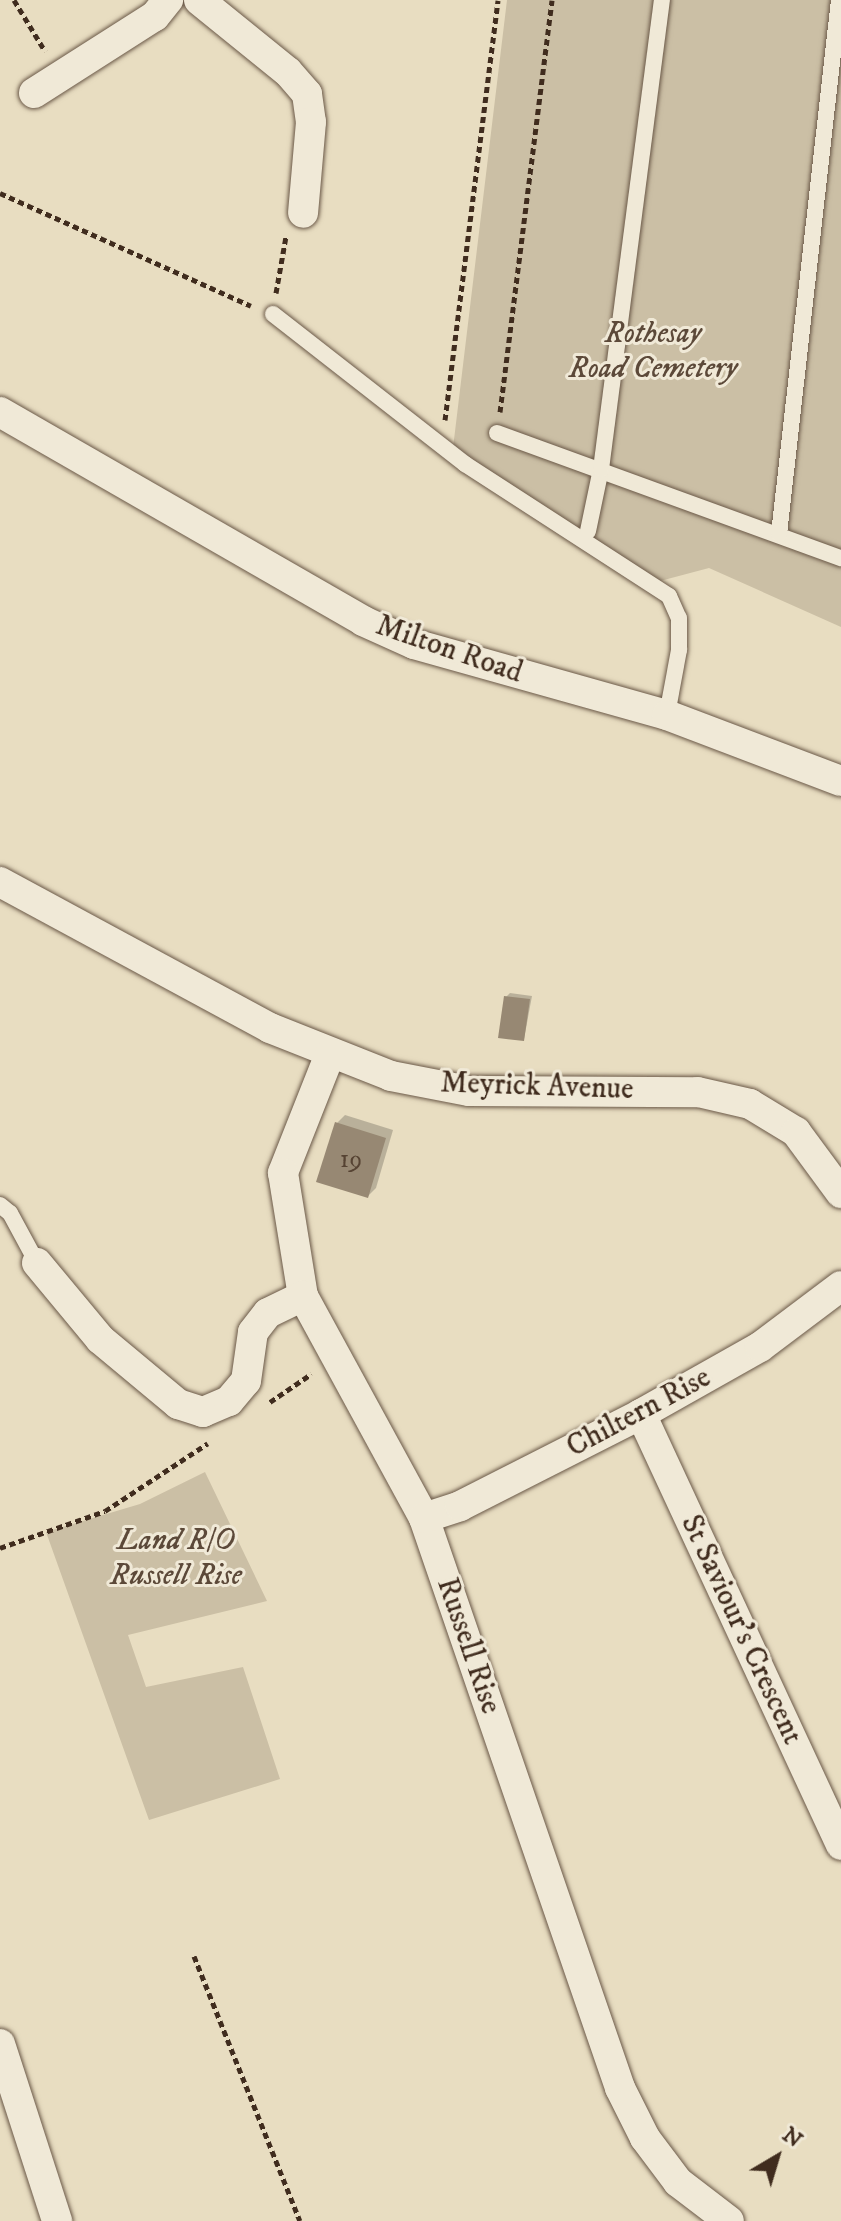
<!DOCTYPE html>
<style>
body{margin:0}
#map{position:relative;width:841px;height:2221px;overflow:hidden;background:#e8ddc1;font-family:"IM FELL DW Pica",serif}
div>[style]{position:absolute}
.green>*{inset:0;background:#cbbfa5}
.shadow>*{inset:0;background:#0003}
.building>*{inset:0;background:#978873}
.path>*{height:5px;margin-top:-2.5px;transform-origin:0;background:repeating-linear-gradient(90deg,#402c1e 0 6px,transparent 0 10px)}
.roads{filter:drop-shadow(0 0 2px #6a5847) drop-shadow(0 0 2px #6a5847)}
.lane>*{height:16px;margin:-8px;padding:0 8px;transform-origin:8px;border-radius:8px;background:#f0e9d7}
.street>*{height:30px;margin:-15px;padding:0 15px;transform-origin:15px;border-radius:15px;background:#f0e9d7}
span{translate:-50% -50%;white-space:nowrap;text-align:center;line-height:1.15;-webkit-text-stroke:6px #f0e9d7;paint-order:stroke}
.number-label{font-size:26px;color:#564333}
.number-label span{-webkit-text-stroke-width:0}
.park-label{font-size:30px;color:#5c4939;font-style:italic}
.street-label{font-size:30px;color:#402c1e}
.north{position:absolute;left:737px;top:2117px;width:80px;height:80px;-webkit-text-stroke:6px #f0e9d7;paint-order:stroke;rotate:38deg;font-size:22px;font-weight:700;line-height:32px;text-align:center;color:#402c1e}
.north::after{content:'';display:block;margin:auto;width:28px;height:36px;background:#402c1e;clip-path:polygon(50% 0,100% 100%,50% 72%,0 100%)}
</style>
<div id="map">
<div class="green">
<i style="clip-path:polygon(507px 0,841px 0,841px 627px,709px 568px,660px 581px,453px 448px)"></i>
<i style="clip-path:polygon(205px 1472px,267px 1601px,128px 1635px,146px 1687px,243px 1667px,280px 1779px,149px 1820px,46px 1532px,140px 1504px)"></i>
</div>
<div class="shadow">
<i style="clip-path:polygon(510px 993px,532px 996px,524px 1039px,506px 997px)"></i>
<i style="clip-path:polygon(345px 1115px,393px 1130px,376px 1188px,368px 1196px,337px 1123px)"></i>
</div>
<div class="building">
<i style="clip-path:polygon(504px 996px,530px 999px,524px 1041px,498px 1038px)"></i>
<i style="clip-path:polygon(335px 1122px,386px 1138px,368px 1198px,316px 1182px)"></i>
</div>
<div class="path">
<i style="left:14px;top:0;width:60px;rotate:58.7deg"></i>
<i style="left:0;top:193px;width:275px;rotate:24.2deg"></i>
<i style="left:276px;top:293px;width:58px;rotate:-80deg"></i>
<i style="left:500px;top:412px;width:415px;rotate:-82.8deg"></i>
<i style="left:445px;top:420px;width:423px;rotate:-82.8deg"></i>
<i style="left:270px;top:1402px;width:50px;rotate:-34.3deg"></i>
<i style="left:0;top:1548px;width:111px;rotate:-19.4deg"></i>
<i style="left:105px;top:1511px;width:123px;rotate:-33.4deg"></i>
<i style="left:194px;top:1956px;width:285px;rotate:68.2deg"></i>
</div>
<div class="roads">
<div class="lane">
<i style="left:273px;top:314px;width:244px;rotate:38deg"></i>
<i style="left:465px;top:464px;width:243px;rotate:32.9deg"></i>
<i style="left:669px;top:596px;width:24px;rotate:66deg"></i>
<i style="left:679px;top:618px;width:32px;rotate:90deg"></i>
<i style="left:679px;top:650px;width:66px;rotate:100.5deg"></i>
<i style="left:497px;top:433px;width:366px;rotate:20deg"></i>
<i style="left:588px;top:531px;width:63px;rotate:-78.2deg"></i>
<i style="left:601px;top:469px;width:473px;rotate:-82.6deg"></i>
<i style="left:779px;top:534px;width:537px;rotate:-83.59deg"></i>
<i style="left:0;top:1205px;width:13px;rotate:39deg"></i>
<i style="left:10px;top:1213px;width:57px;rotate:61.6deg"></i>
</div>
<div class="street">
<i style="left:199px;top:0;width:114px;rotate:39deg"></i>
<i style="left:288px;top:72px;width:29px;rotate:49deg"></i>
<i style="left:307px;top:94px;width:28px;rotate:82deg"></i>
<i style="left:311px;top:122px;width:91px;rotate:95deg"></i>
<i style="left:34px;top:93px;width:143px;rotate:-32.5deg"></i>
<i style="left:155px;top:16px;width:21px;rotate:-51deg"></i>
<i style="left:0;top:412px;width:419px;rotate:29.9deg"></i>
<i style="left:363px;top:621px;width:56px;rotate:24.3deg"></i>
<i style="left:414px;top:644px;width:263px;rotate:15.7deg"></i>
<i style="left:667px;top:715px;width:186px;rotate:20.8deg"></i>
<i style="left:0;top:882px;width:307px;rotate:28.4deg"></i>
<i style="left:270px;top:1028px;width:130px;rotate:21.6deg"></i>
<i style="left:391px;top:1076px;width:79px;rotate:10.9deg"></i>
<i style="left:469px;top:1091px;width:229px;rotate:0.3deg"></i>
<i style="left:698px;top:1092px;width:53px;rotate:13deg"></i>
<i style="left:750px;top:1104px;width:54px;rotate:31.3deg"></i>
<i style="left:796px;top:1132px;width:76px;rotate:53.6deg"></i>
<i style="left:330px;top:1054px;width:128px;rotate:111.6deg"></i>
<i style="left:283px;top:1173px;width:125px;rotate:80.8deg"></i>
<i style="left:303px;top:1296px;width:253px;rotate:61.4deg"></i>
<i style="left:424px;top:1518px;width:603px;rotate:71.02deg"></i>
<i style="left:620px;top:2088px;width:56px;rotate:63.4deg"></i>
<i style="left:645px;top:2138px;width:55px;rotate:53.1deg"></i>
<i style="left:678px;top:2182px;width:64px;rotate:37.4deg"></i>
<i style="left:37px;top:1263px;width:99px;rotate:50.3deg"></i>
<i style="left:100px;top:1339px;width:102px;rotate:39.8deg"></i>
<i style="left:178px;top:1404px;width:26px;rotate:18deg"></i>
<i style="left:203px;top:1412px;width:28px;rotate:-23deg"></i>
<i style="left:229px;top:1401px;width:26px;rotate:-50deg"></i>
<i style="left:246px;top:1381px;width:49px;rotate:-81.9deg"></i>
<i style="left:253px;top:1332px;width:24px;rotate:-52deg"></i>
<i style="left:268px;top:1313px;width:39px;rotate:-26deg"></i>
<i style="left:641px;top:1414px;width:475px;rotate:65.1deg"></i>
<i style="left:424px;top:1518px;width:38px;rotate:-18deg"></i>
<i style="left:460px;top:1506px;width:203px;rotate:-26.9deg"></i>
<i style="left:641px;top:1414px;width:137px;rotate:-29.4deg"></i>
<i style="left:760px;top:1347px;width:101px;rotate:-37deg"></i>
<i style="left:0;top:2044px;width:186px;rotate:72.1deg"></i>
</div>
</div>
<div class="number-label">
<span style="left:351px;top:1160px">19</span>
</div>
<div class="park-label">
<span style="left:653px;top:351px">Rothesay<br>Road Cemetery</span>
<span style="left:176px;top:1558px">Land R/O<br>Russell Rise</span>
</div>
<div class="street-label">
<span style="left:449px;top:650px;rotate:19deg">Milton Road</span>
<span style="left:537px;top:1087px;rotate:2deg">Meyrick Avenue</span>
<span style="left:639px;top:1413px;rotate:-28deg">Chiltern Rise</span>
<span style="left:741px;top:1630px;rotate:65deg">St Saviour's Crescent</span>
<span style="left:468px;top:1646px;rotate:71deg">Russell Rise</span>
</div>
<div class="north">N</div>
</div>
